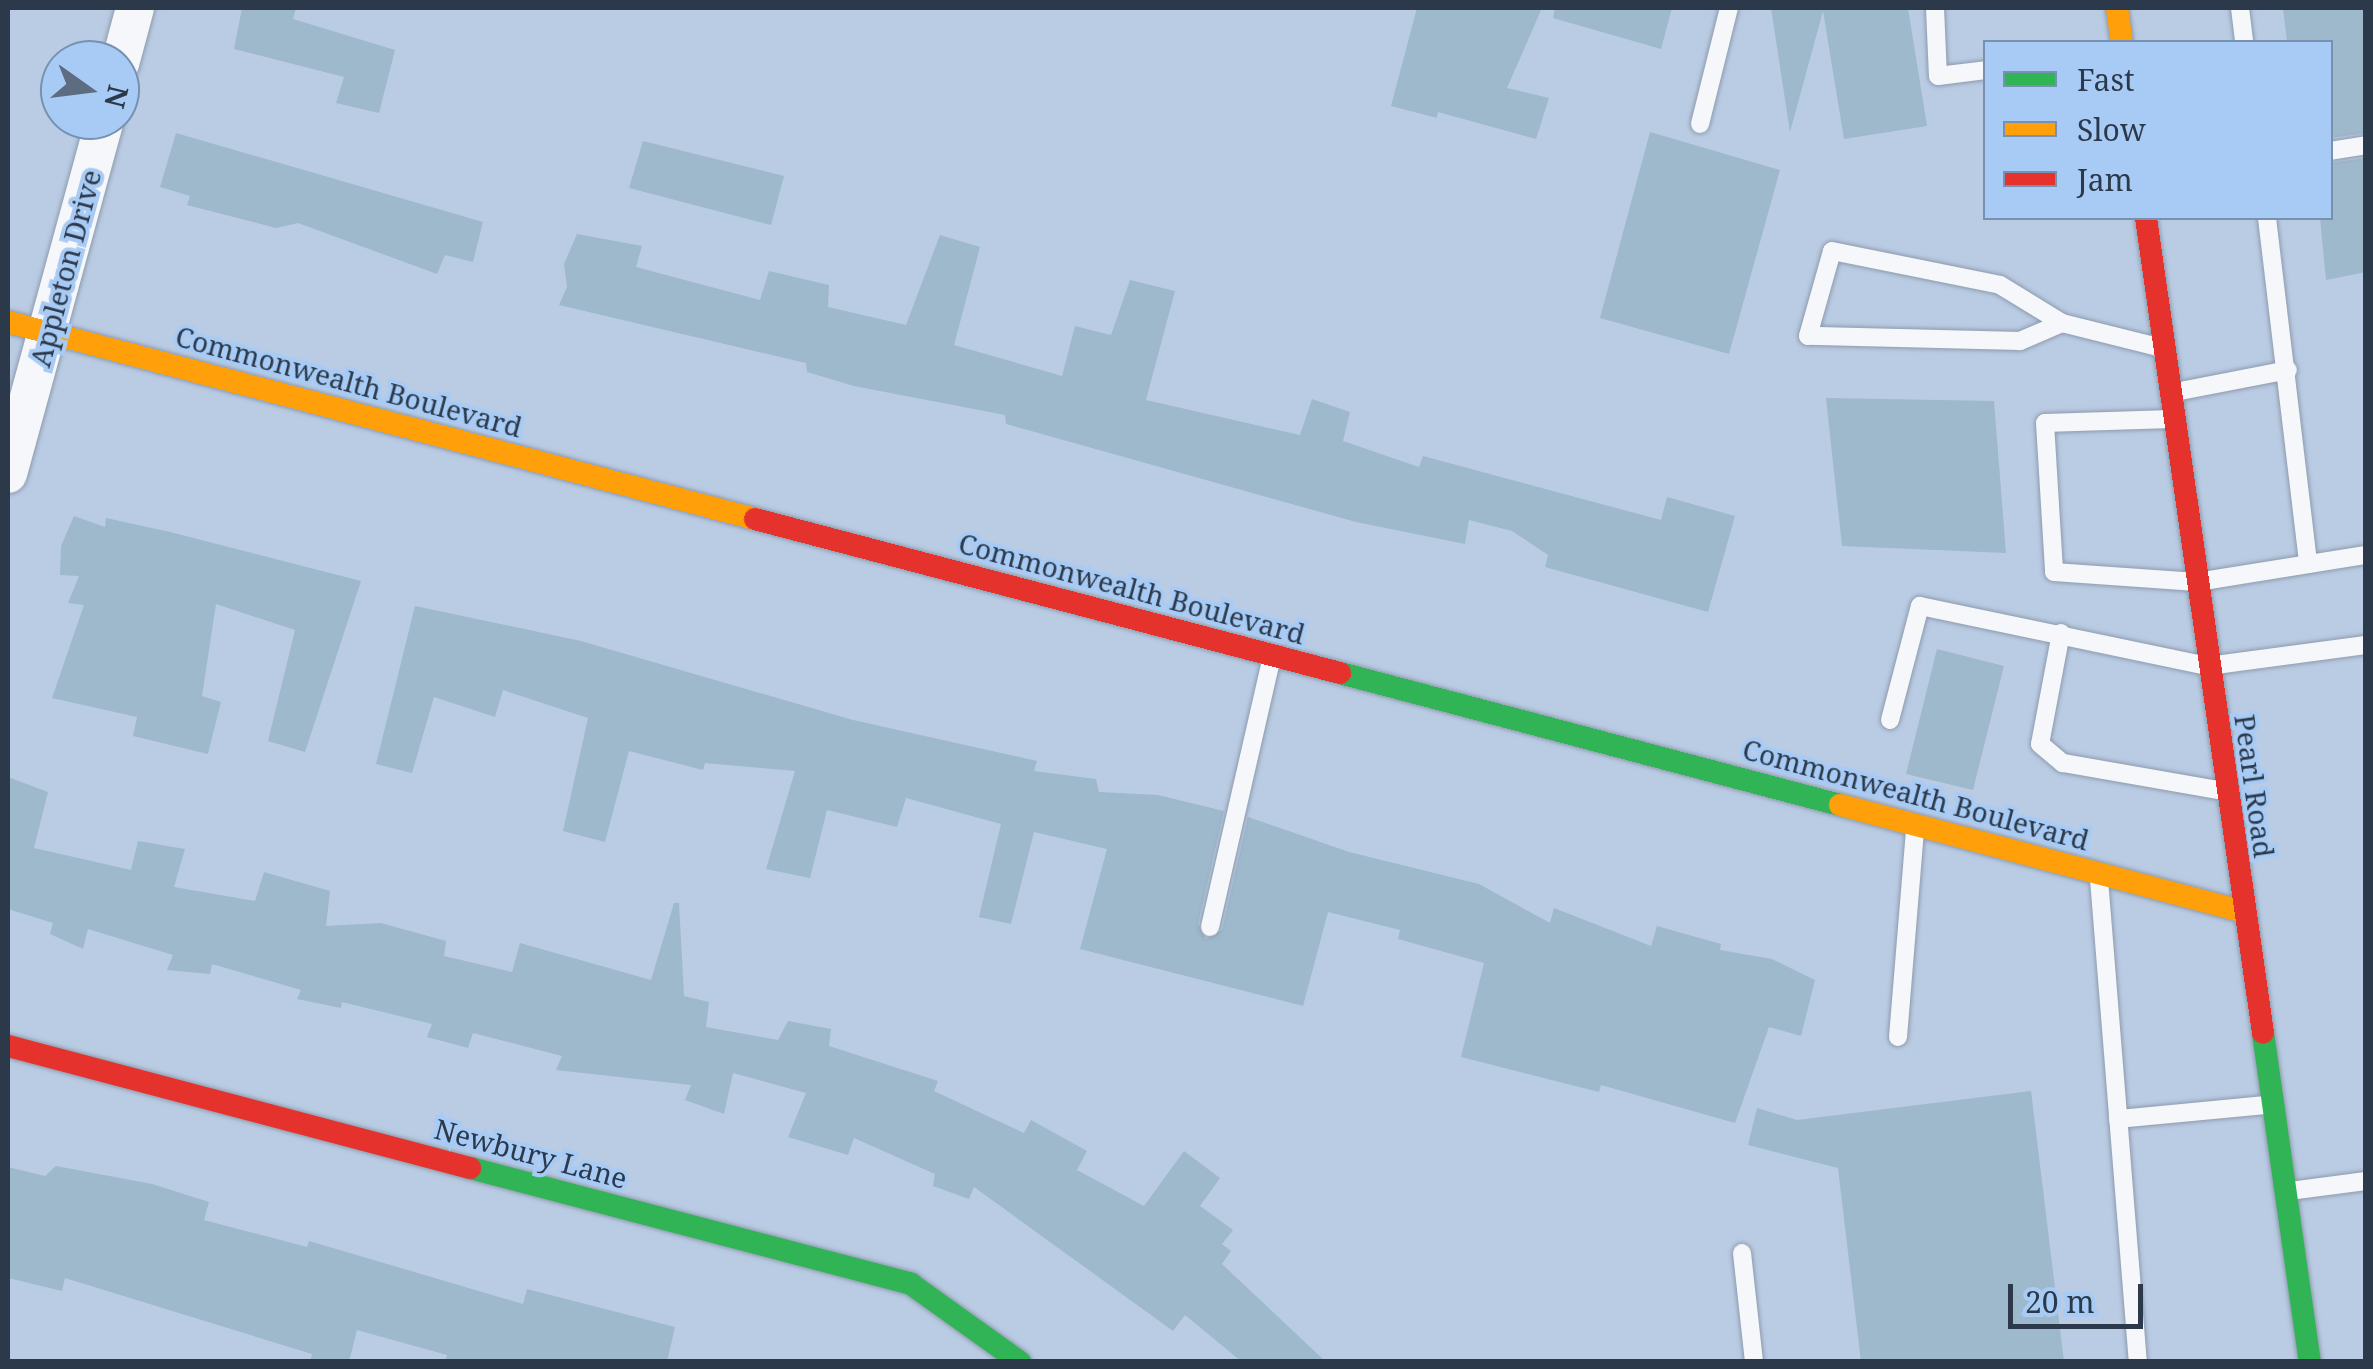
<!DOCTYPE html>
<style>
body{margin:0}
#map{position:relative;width:2373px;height:1369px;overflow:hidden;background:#bacce4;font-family:"Noto Serif",serif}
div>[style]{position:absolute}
.building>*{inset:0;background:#9eb8cc}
.roads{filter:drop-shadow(0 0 2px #8d9bad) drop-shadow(0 0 2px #8d9bad)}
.lane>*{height:18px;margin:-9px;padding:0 9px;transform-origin:9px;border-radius:9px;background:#f5f7fb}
.street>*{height:38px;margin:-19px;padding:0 19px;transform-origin:19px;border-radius:19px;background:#f5f7fb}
.fast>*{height:22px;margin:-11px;padding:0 11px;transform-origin:11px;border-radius:11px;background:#30b455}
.slow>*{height:22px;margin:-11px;padding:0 11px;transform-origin:11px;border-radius:11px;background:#ff9f0a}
.jam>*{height:22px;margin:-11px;padding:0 11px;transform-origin:11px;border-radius:11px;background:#e5322d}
span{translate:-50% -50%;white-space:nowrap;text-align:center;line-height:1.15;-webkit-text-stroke:8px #a8cbf5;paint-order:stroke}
.street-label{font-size:28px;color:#2b394a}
.frame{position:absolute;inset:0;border:10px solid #2b394a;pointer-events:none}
.legend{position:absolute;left:1983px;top:40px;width:350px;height:180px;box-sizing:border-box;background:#a8cbf5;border:2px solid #7691b1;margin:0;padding:12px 18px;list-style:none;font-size:30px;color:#2b394a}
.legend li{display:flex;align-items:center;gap:20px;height:50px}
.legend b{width:50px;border:2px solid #7691b1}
.north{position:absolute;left:40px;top:40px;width:100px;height:100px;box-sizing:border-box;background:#a8cbf5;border:2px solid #7691b1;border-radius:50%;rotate:104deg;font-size:28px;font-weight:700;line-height:40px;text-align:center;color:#2b394a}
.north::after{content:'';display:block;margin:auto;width:35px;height:45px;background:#5d6c80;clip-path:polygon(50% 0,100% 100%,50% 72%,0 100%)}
.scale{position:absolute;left:2008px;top:1284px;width:135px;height:45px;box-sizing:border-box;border:5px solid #2b394a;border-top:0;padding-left:12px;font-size:30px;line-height:35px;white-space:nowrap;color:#2b394a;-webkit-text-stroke:8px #a8cbf5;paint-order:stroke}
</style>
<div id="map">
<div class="building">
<i style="clip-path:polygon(242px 8px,296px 8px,293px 19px,395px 50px,379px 113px,336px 103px,344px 77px,234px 49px)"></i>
<i style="clip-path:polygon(1417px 8px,1542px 8px,1507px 88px,1549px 98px,1536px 139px,1438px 112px,1437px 118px,1391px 106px)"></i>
<i style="clip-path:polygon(1555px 8px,1672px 8px,1661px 49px,1553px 18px)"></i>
<i style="clip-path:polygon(1771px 8px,1908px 8px,1927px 126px,1844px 139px,1823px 11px,1790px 132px)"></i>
<i style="clip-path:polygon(2283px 8px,2366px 8px,2366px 133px,2330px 138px,2330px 42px,2287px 42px)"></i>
<i style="clip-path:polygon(1650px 132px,1780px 170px,1729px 354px,1600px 318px)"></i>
<i style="clip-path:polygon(176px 133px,483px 222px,473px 262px,445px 255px,437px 274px,298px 223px,276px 228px,187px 205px,190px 196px,160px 187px)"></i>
<i style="clip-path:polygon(643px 141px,784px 176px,771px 225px,629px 188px)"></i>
<i style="clip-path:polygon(2366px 158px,2366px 272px,2326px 280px,2320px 218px,2330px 218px,2330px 163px)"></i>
<i style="clip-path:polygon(577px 234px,642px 246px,636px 267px,760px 300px,769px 271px,829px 285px,828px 307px,906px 325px,940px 235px,980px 247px,954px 345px,1062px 376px,1075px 326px,1111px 335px,1130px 280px,1175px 291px,1146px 400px,1300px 435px,1312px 399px,1350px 412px,1343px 441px,1419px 467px,1423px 456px,1661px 520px,1667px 497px,1735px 516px,1708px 612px,1545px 567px,1548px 555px,1512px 531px,1469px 520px,1465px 544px,1356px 522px,1006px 424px,1005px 415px,854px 386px,807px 372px,806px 363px,559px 305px,567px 287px,564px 264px)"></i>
<i style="clip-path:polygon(1826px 398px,1994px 401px,2006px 553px,1842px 546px)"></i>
<i style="clip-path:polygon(74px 516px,105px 527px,106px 518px,170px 532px,361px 581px,305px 752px,268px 741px,295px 630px,216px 604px,202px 696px,221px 702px,208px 754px,133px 736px,137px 717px,52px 698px,84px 605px,68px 603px,79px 576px,60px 575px,61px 546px)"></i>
<i style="clip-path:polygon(415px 606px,581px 641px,853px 720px,1037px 761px,1034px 771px,1096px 779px,1099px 792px,1158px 795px,1224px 811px,1198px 924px,1206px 939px,1222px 930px,1248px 817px,1349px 852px,1479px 884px,1550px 923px,1554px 908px,1651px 946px,1657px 926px,1721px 944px,1720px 950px,1772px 959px,1815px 980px,1801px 1036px,1769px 1027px,1735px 1123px,1601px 1085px,1599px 1092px,1461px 1057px,1484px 963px,1398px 939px,1400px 930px,1328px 912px,1303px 1006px,1080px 949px,1107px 849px,1034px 832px,1011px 924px,979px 917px,1001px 824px,906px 798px,897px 827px,827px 810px,810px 878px,766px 869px,795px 771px,705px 763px,703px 770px,629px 751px,605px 842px,563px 831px,588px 718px,503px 690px,495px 717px,434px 697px,412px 773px,376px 764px)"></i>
<i style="clip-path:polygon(1937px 649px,2004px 666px,1973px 790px,1906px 774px)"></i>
<i style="clip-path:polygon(8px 777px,48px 792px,34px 848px,131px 870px,138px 841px,185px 849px,174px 887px,255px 901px,264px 872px,330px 891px,326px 926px,381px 923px,446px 941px,444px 956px,512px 972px,520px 943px,651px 980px,674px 903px,679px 903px,684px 996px,709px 1002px,706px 1027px,778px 1040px,788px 1021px,831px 1029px,829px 1046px,938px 1081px,934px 1091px,1024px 1133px,1031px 1120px,1087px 1151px,1077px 1170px,1144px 1206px,1184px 1151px,1220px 1178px,1200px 1206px,1233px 1230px,1222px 1244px,1231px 1251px,1222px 1264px,1326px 1362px,1242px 1362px,1185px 1315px,1173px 1331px,974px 1187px,969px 1199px,933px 1186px,935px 1174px,854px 1138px,848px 1155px,788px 1137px,806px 1093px,733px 1073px,724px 1114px,685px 1100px,691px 1085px,556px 1070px,562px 1056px,473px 1033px,468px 1048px,427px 1037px,432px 1024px,342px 1002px,341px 1008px,297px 999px,301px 990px,212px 964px,210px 974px,167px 970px,173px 955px,88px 929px,83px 949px,50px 934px,53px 923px,8px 909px)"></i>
<i style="clip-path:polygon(2031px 1091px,2064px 1362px,1861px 1362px,1838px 1168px,1748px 1145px,1757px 1108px,1797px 1120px)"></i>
<i style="clip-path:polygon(56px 1166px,152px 1184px,209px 1202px,204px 1220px,307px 1247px,309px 1241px,523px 1304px,527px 1289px,675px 1327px,667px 1362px,445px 1362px,447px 1355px,357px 1330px,349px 1362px,310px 1362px,312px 1354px,65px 1278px,62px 1291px,8px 1278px,8px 1167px,45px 1176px)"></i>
</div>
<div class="roads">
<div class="lane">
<i style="left:1935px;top:8px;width:68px;rotate:87.5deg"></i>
<i style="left:1938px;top:76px;width:48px;rotate:-7.1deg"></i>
<i style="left:2240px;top:8px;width:34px;rotate:83deg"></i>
<i style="left:1700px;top:124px;width:120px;rotate:-76deg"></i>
<i style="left:2330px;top:151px;width:36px;rotate:-9deg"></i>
<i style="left:2267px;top:218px;width:348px;rotate:83.2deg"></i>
<i style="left:2062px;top:323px;width:46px;rotate:156.8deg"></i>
<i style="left:2020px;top:341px;width:212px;rotate:-178.6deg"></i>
<i style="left:1808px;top:336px;width:88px;rotate:-74.2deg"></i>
<i style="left:1832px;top:251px;width:171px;rotate:11.4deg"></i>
<i style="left:2000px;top:285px;width:73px;rotate:31.5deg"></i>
<i style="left:2062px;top:323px;width:99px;rotate:14deg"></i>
<i style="left:2175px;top:392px;width:115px;rotate:-11deg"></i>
<i style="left:2171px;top:419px;width:126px;rotate:178.2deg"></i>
<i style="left:2045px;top:423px;width:149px;rotate:86.5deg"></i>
<i style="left:2054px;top:572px;width:143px;rotate:4deg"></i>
<i style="left:2197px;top:582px;width:171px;rotate:-9.1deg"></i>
<i style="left:2061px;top:633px;width:113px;rotate:100.7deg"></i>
<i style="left:2040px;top:744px;width:30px;rotate:40deg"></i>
<i style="left:2063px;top:763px;width:162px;rotate:9.9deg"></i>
<i style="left:1890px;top:720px;width:118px;rotate:-75.3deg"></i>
<i style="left:1920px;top:606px;width:294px;rotate:11.8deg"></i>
<i style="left:2208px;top:666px;width:159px;rotate:-7.6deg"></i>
<i style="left:2099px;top:879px;width:485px;rotate:85.4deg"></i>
<i style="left:1210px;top:927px;width:273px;rotate:-77.1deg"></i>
<i style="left:1898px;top:1037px;width:208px;rotate:-85.3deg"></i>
<i style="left:2118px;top:1119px;width:150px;rotate:-5.4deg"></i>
<i style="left:2290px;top:1191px;width:77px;rotate:-7.5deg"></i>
<i style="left:1742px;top:1253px;width:110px;rotate:83.7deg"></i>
</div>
<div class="street">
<i style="left:120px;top:64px;width:58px;rotate:-75deg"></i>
<i style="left:8px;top:474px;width:367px;rotate:-74.7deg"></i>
</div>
<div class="fast">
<i style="left:1340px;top:673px;width:517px;rotate:14.79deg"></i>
<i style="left:2263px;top:1033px;width:332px;rotate:81.9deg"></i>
<i style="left:470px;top:1168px;width:456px;rotate:14.7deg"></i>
<i style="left:911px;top:1284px;width:134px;rotate:35.6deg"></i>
</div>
<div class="slow">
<i style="left:2117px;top:8px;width:34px;rotate:82deg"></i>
<i style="left:8px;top:322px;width:773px;rotate:14.77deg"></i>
<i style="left:1840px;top:805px;width:416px;rotate:14.8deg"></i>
</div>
<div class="jam">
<i style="left:2146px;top:218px;width:823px;rotate:81.83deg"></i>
<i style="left:755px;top:519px;width:605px;rotate:14.75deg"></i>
<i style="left:8px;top:1046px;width:478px;rotate:14.8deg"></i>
</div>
</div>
<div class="street-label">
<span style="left:65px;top:268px;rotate:-75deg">Appleton Drive</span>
<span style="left:349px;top:381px;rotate:15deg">Commonwealth Boulevard</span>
<span style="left:1132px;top:588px;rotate:15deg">Commonwealth Boulevard</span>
<span style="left:2255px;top:786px;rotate:82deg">Pearl Road</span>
<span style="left:1916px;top:794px;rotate:15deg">Commonwealth Boulevard</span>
<span style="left:531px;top:1153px;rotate:15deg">Newbury Lane</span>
</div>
<div class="frame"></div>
<ul class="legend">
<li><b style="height:12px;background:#30b455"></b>Fast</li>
<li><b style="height:12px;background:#ff9f0a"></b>Slow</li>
<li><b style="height:12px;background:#e5322d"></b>Jam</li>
</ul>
<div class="north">N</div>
<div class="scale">20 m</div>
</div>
